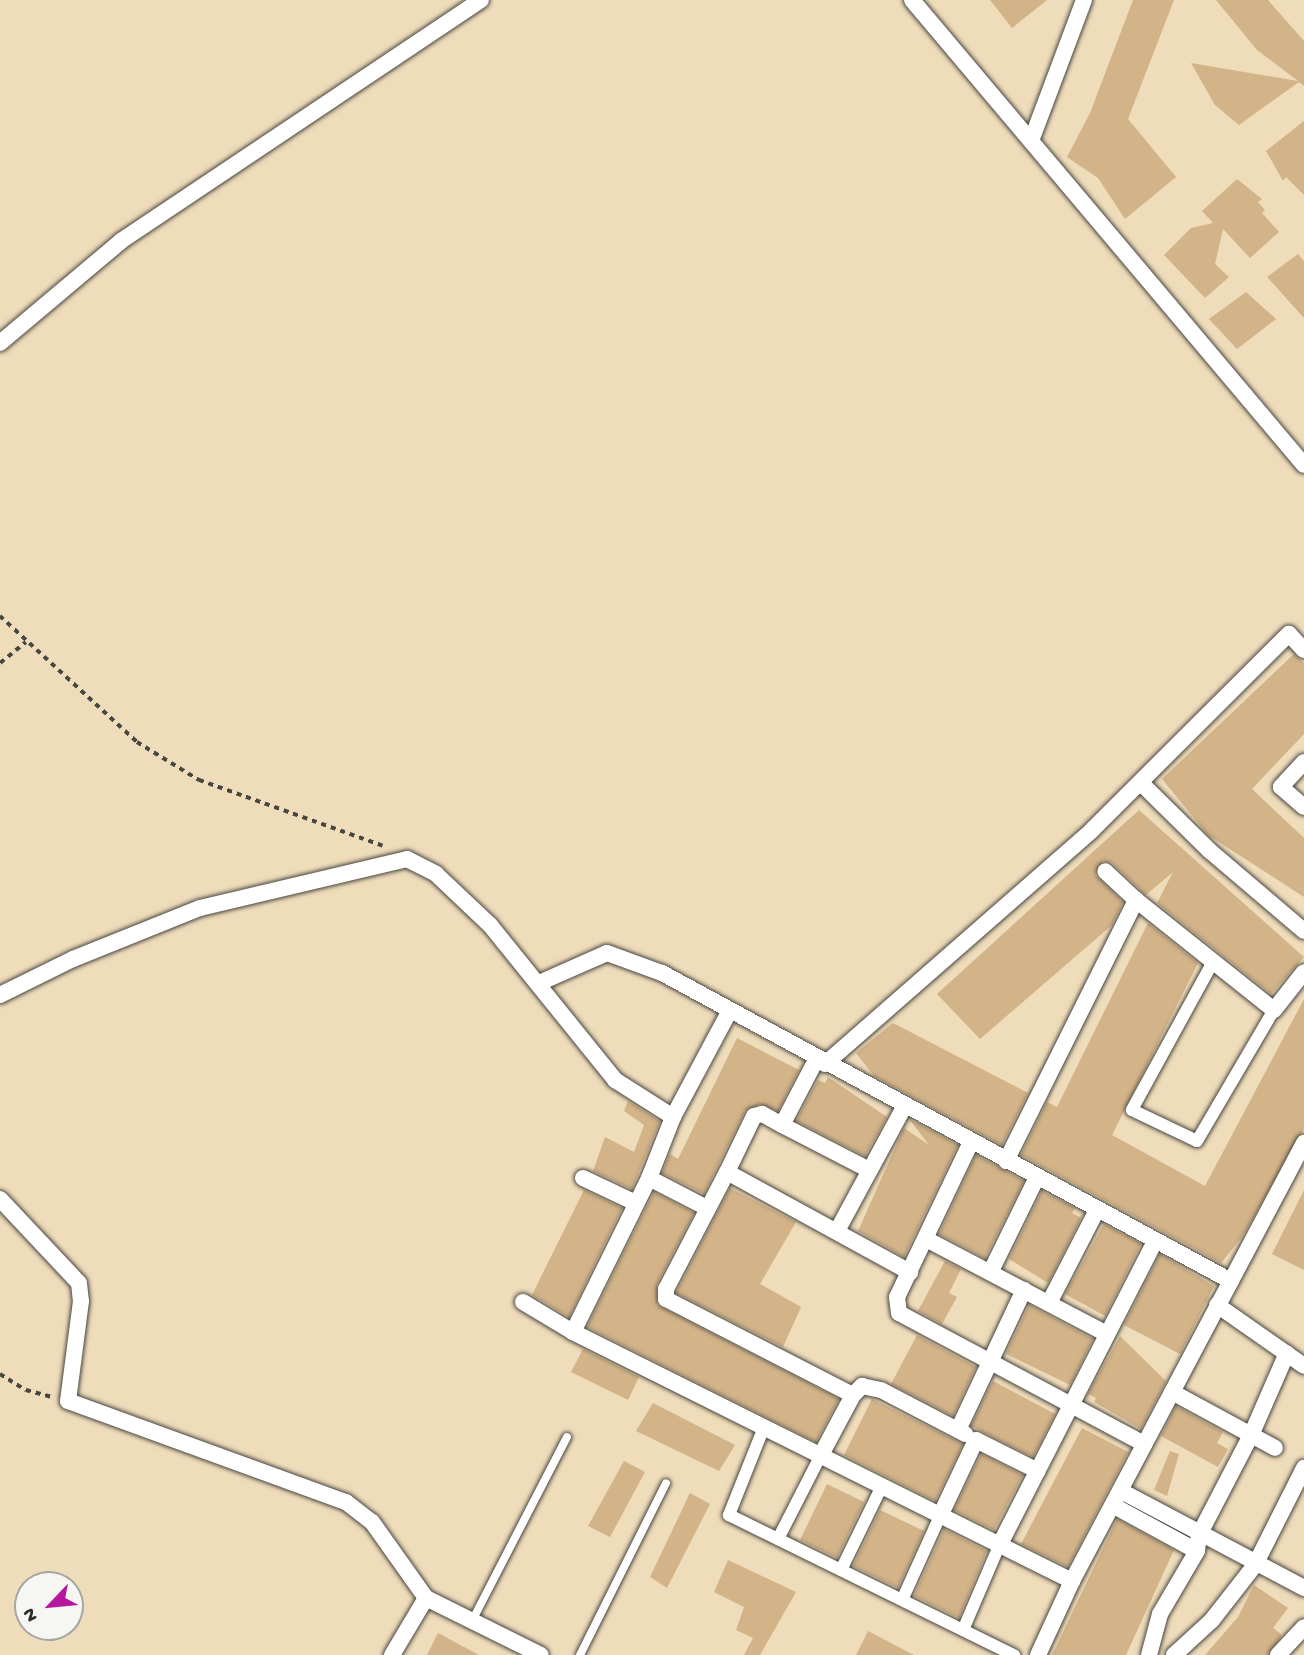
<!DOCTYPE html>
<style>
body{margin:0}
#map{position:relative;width:1304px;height:1655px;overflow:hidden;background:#efdcba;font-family:"Gochi Hand",sans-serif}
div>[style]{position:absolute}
.building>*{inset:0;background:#d3b388}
.path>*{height:3.5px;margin-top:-1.75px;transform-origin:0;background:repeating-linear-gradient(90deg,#484640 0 5px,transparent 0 10px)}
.roads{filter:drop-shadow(0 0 2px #484640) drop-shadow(0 0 2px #484640)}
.service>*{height:8px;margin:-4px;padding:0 4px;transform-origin:4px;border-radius:4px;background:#fff}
.pedestrian>*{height:12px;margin:-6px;padding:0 6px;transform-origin:6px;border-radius:6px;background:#fff}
.minor>*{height:16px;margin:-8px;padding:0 8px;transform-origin:8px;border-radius:8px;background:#fff}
span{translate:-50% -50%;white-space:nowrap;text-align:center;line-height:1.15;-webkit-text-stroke:5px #f6f6f2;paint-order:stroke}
.north{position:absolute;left:14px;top:1571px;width:70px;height:70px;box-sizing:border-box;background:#f6f6f2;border:2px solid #a5a5a2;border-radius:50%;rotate:244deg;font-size:19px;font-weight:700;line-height:28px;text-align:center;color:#2b2b2b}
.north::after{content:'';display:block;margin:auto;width:24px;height:32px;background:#b5179e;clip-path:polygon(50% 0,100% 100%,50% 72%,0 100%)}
</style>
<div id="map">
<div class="building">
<i style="clip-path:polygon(990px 0,1047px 0,1012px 28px)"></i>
<i style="clip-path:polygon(1133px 0,1174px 0,1128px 119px,1176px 177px,1125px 219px,1098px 178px,1067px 157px,1090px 113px)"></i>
<i style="clip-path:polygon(1216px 0,1268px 0,1304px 41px,1304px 86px,1299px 82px,1239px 125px,1215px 105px,1191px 63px,1298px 81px,1257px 50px)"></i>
<i style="clip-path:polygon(1304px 121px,1304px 195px,1286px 177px,1283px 181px,1266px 151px)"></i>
<i style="clip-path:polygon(1237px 179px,1262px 199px,1258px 202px,1265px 210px,1262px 213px,1279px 232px,1250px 258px,1223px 229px,1215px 264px,1229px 277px,1205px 298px,1164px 255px,1191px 228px,1213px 223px,1202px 211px)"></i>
<i style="clip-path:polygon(1298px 254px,1304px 261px,1304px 318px,1267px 277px)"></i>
<i style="clip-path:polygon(1246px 292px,1276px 319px,1237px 349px,1209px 319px)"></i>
<i style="clip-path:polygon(1294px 654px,1304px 663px,1304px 734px,1252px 789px,1304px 838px,1304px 897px,1208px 835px,1162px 779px)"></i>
<i style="clip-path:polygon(1139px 810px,1304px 957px,1271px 994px,1157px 903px,1173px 872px,1146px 895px,1112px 863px,1103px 861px,1095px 875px,1123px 902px,1112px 925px,980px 1039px,937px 994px)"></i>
<i style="clip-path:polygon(1148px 923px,1198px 963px,1112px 1135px,1205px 1186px,1304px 999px,1304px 1129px,1242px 1237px,1221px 1263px,1021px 1155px,1047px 1102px,1057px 1107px)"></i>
<i style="clip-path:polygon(893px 1023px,1028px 1093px,1002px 1145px,874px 1076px,856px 1053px)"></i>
<i style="clip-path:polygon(737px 1038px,799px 1070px,778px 1111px,760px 1104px,745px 1111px,704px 1194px,662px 1173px,670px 1154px,678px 1159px)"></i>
<i style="clip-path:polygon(828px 1077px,887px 1117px,865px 1156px,796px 1121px,818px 1080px,825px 1083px)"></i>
<i style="clip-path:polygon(628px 1101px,660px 1121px,632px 1189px,593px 1171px,605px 1137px,634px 1152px,644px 1125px,624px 1111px)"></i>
<i style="clip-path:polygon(909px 1119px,958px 1145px,904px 1257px,858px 1231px,904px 1128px,929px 1145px)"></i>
<i style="clip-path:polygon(976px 1155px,1024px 1181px,985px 1258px,939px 1234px)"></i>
<i style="clip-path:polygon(730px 1188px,796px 1222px,760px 1284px,801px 1307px,783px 1347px,676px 1293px)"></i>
<i style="clip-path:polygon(584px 1190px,622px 1208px,569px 1317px,532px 1295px)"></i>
<i style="clip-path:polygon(1304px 1190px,1304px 1270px,1272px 1254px)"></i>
<i style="clip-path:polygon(1042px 1191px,1075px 1208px,1072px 1213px,1081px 1218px,1048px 1283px,1009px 1259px)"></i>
<i style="clip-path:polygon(654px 1192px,694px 1213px,657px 1284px,657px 1305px,839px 1399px,816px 1442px,587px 1327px)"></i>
<i style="clip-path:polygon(1104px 1224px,1141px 1244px,1105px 1316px,1065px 1294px)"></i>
<i style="clip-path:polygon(1160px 1254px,1214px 1286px,1180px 1354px,1124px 1325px)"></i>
<i style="clip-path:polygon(945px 1261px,961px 1269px,949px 1293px,957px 1297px,942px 1324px,918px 1311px)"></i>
<i style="clip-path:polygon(1029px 1305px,1093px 1339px,1070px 1385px,1006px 1354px)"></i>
<i style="clip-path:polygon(917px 1335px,976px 1367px,953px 1416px,891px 1384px)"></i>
<i style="clip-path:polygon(1120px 1336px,1166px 1381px,1141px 1429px,1094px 1402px,1096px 1398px,1088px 1394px)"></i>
<i style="clip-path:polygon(583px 1349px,639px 1377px,628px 1400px,571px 1372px)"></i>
<i style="clip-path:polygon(993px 1381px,1055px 1414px,1033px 1457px,971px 1426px)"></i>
<i style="clip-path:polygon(872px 1399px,963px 1444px,935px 1501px,844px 1455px)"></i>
<i style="clip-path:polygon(653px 1403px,735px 1445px,719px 1471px,636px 1431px)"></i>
<i style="clip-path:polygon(1176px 1406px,1223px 1432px,1217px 1443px,1228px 1449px,1218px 1467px,1161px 1436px)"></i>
<i style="clip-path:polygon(1082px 1428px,1128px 1452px,1068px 1567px,1021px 1544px)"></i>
<i style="clip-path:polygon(1170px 1451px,1179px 1454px,1167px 1496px,1154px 1490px)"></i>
<i style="clip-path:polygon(981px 1454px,1023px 1475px,994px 1530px,954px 1510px)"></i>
<i style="clip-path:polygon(624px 1461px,645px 1472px,610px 1537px,588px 1526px)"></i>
<i style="clip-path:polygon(827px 1484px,864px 1502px,837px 1558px,800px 1540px)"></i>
<i style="clip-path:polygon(690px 1493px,710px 1504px,667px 1588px,650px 1577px)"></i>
<i style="clip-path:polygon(880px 1510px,924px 1531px,898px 1588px,853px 1566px)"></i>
<i style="clip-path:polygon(1117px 1519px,1174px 1550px,1126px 1655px,1052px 1655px)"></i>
<i style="clip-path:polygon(944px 1529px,987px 1551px,959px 1618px,914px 1596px)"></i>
<i style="clip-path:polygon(728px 1560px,796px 1592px,760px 1655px,744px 1655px,753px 1638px,736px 1630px,744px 1607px,714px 1592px)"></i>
<i style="clip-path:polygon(1254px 1585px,1288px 1608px,1273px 1628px,1282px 1635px,1268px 1655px,1205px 1655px,1238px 1617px)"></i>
<i style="clip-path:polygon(868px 1631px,914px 1655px,856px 1655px)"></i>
<i style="clip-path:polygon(438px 1633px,479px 1655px,427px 1655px)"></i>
</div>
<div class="path">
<i style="left:0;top:616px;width:186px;rotate:42.6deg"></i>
<i style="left:137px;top:742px;width:73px;rotate:31.5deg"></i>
<i style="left:199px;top:780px;width:195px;rotate:19.7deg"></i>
<i style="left:0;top:663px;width:33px;rotate:-39deg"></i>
<i style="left:0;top:1374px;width:31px;rotate:32deg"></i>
<i style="left:26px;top:1390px;width:27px;rotate:15deg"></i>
</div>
<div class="roads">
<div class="service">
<i style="left:472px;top:1621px;width:207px;rotate:-62.7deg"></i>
<i style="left:580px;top:1655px;width:192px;rotate:-63.4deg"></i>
</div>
<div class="pedestrian">
<i style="left:1214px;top:960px;width:171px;rotate:118.7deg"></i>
<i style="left:1132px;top:1110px;width:72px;rotate:25.5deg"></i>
<i style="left:1197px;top:1141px;width:152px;rotate:-59.6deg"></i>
<i style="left:764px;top:1427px;width:95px;rotate:111.7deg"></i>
<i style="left:729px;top:1515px;width:318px;rotate:26.2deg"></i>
<i style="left:778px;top:1539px;width:94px;rotate:-62.9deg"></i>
<i style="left:841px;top:1570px;width:93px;rotate:-64deg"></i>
<i style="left:903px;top:1598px;width:90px;rotate:-65.7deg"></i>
<i style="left:963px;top:1630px;width:91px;rotate:-66.8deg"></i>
</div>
<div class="minor">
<i style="left:912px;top:0;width:608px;rotate:49.87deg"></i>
<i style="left:1031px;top:141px;width:151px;rotate:-69.4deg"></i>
<i style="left:0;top:343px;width:158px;rotate:-40.1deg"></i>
<i style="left:121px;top:241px;width:433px;rotate:-33.8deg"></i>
<i style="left:1304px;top:762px;width:34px;rotate:133deg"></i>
<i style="left:1281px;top:787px;width:30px;rotate:41deg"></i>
<i style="left:1142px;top:784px;width:95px;rotate:44.6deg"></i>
<i style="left:1210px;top:851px;width:123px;rotate:40.4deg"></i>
<i style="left:1136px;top:900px;width:176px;rotate:38.6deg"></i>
<i style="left:1274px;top:1010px;width:48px;rotate:-51.7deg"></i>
<i style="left:539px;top:983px;width:74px;rotate:-23.8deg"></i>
<i style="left:607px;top:953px;width:59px;rotate:20deg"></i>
<i style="left:662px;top:973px;width:647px;rotate:28.43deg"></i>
<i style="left:0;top:995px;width:81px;rotate:-26.3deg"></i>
<i style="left:73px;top:959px;width:137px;rotate:-21.9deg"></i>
<i style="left:200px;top:908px;width:213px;rotate:-13.3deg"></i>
<i style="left:407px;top:859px;width:33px;rotate:27deg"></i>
<i style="left:436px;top:874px;width:74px;rotate:43.4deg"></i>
<i style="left:490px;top:925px;width:199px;rotate:51.1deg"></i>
<i style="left:615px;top:1080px;width:69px;rotate:32.5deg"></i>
<i style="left:816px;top:1060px;width:73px;rotate:117.6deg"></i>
<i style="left:782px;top:1125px;width:23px;rotate:-151deg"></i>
<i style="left:762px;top:1114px;width:8px;rotate:166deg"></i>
<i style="left:754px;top:1116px;width:62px;rotate:115.7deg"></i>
<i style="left:727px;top:1172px;width:209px;rotate:28.7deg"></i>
<i style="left:825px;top:1064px;width:355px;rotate:-41.2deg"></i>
<i style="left:1092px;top:830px;width:278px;rotate:-44.9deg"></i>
<i style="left:1289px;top:634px;width:22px;rotate:47deg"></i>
<i style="left:782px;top:1125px;width:98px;rotate:27.3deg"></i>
<i style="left:971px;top:1142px;width:172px;rotate:115.5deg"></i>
<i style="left:897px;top:1297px;width:16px;rotate:83deg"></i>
<i style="left:899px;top:1313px;width:278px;rotate:28.1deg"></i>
<i style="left:1006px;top:1161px;width:292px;rotate:-63.5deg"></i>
<i style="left:1136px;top:900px;width:42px;rotate:-136.9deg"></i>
<i style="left:727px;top:1172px;width:132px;rotate:117.5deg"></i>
<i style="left:666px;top:1289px;width:10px;rotate:90deg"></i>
<i style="left:666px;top:1299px;width:210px;rotate:27.2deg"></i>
<i style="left:853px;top:1395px;width:68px;rotate:118.1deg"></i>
<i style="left:583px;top:1178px;width:59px;rotate:25.3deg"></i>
<i style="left:0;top:1199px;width:115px;rotate:46.8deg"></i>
<i style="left:79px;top:1283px;width:18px;rotate:84deg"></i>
<i style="left:81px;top:1301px;width:101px;rotate:97.4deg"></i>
<i style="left:68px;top:1401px;width:296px;rotate:20deg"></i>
<i style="left:346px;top:1502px;width:33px;rotate:38deg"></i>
<i style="left:372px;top:1522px;width:93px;rotate:54.6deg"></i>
<i style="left:426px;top:1598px;width:128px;rotate:26.4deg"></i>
<i style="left:707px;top:1208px;width:65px;rotate:-152.7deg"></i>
<i style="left:649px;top:1178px;width:66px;rotate:-68.5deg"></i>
<i style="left:673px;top:1117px;width:119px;rotate:-61.9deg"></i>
<i style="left:837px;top:1231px;width:141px;rotate:-61.6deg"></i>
<i style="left:926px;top:1239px;width:204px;rotate:27.7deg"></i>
<i style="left:991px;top:1271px;width:105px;rotate:-63.9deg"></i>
<i style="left:523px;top:1302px;width:58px;rotate:31deg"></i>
<i style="left:573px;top:1332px;width:558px;rotate:26.52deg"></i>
<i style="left:1049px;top:1303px;width:105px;rotate:-62.7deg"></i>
<i style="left:1217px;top:1305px;width:106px;rotate:35deg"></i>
<i style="left:573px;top:1332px;width:172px;rotate:-63.7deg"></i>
<i style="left:1172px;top:1392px;width:117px;rotate:28.5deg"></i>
<i style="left:853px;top:1395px;width:13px;rotate:-45deg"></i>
<i style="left:862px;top:1386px;width:19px;rotate:12deg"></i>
<i style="left:881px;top:1390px;width:95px;rotate:27.6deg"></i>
<i style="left:958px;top:1430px;width:155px;rotate:-64.8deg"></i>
<i style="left:1121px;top:1491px;width:207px;rotate:27.9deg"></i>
<i style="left:1114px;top:1506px;width:94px;rotate:28.5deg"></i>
<i style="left:940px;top:1516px;width:84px;rotate:-64.7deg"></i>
<i style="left:976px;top:1440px;width:69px;rotate:26.6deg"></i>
<i style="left:999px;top:1546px;width:343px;rotate:-62.9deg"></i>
<i style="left:392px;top:1655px;width:66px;rotate:-59.2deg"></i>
<i style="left:1038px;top:1655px;width:81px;rotate:-65.3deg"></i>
<i style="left:1072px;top:1581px;width:496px;rotate:-62.1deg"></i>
<i style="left:1149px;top:1655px;width:42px;rotate:-75deg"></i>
<i style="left:1160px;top:1614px;width:73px;rotate:-59.6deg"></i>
<i style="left:1197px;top:1551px;width:16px;rotate:-83deg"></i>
<i style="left:1199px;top:1535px;width:115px;rotate:-62.5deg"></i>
<i style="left:1252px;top:1433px;width:87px;rotate:-66.4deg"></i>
<i style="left:1174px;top:1655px;width:52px;rotate:-42.6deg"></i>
<i style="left:1212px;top:1620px;width:70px;rotate:-52deg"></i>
<i style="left:1255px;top:1565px;width:109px;rotate:-63.2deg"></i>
<i style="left:1278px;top:1655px;width:38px;rotate:-47deg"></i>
</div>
</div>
<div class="north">N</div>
</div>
